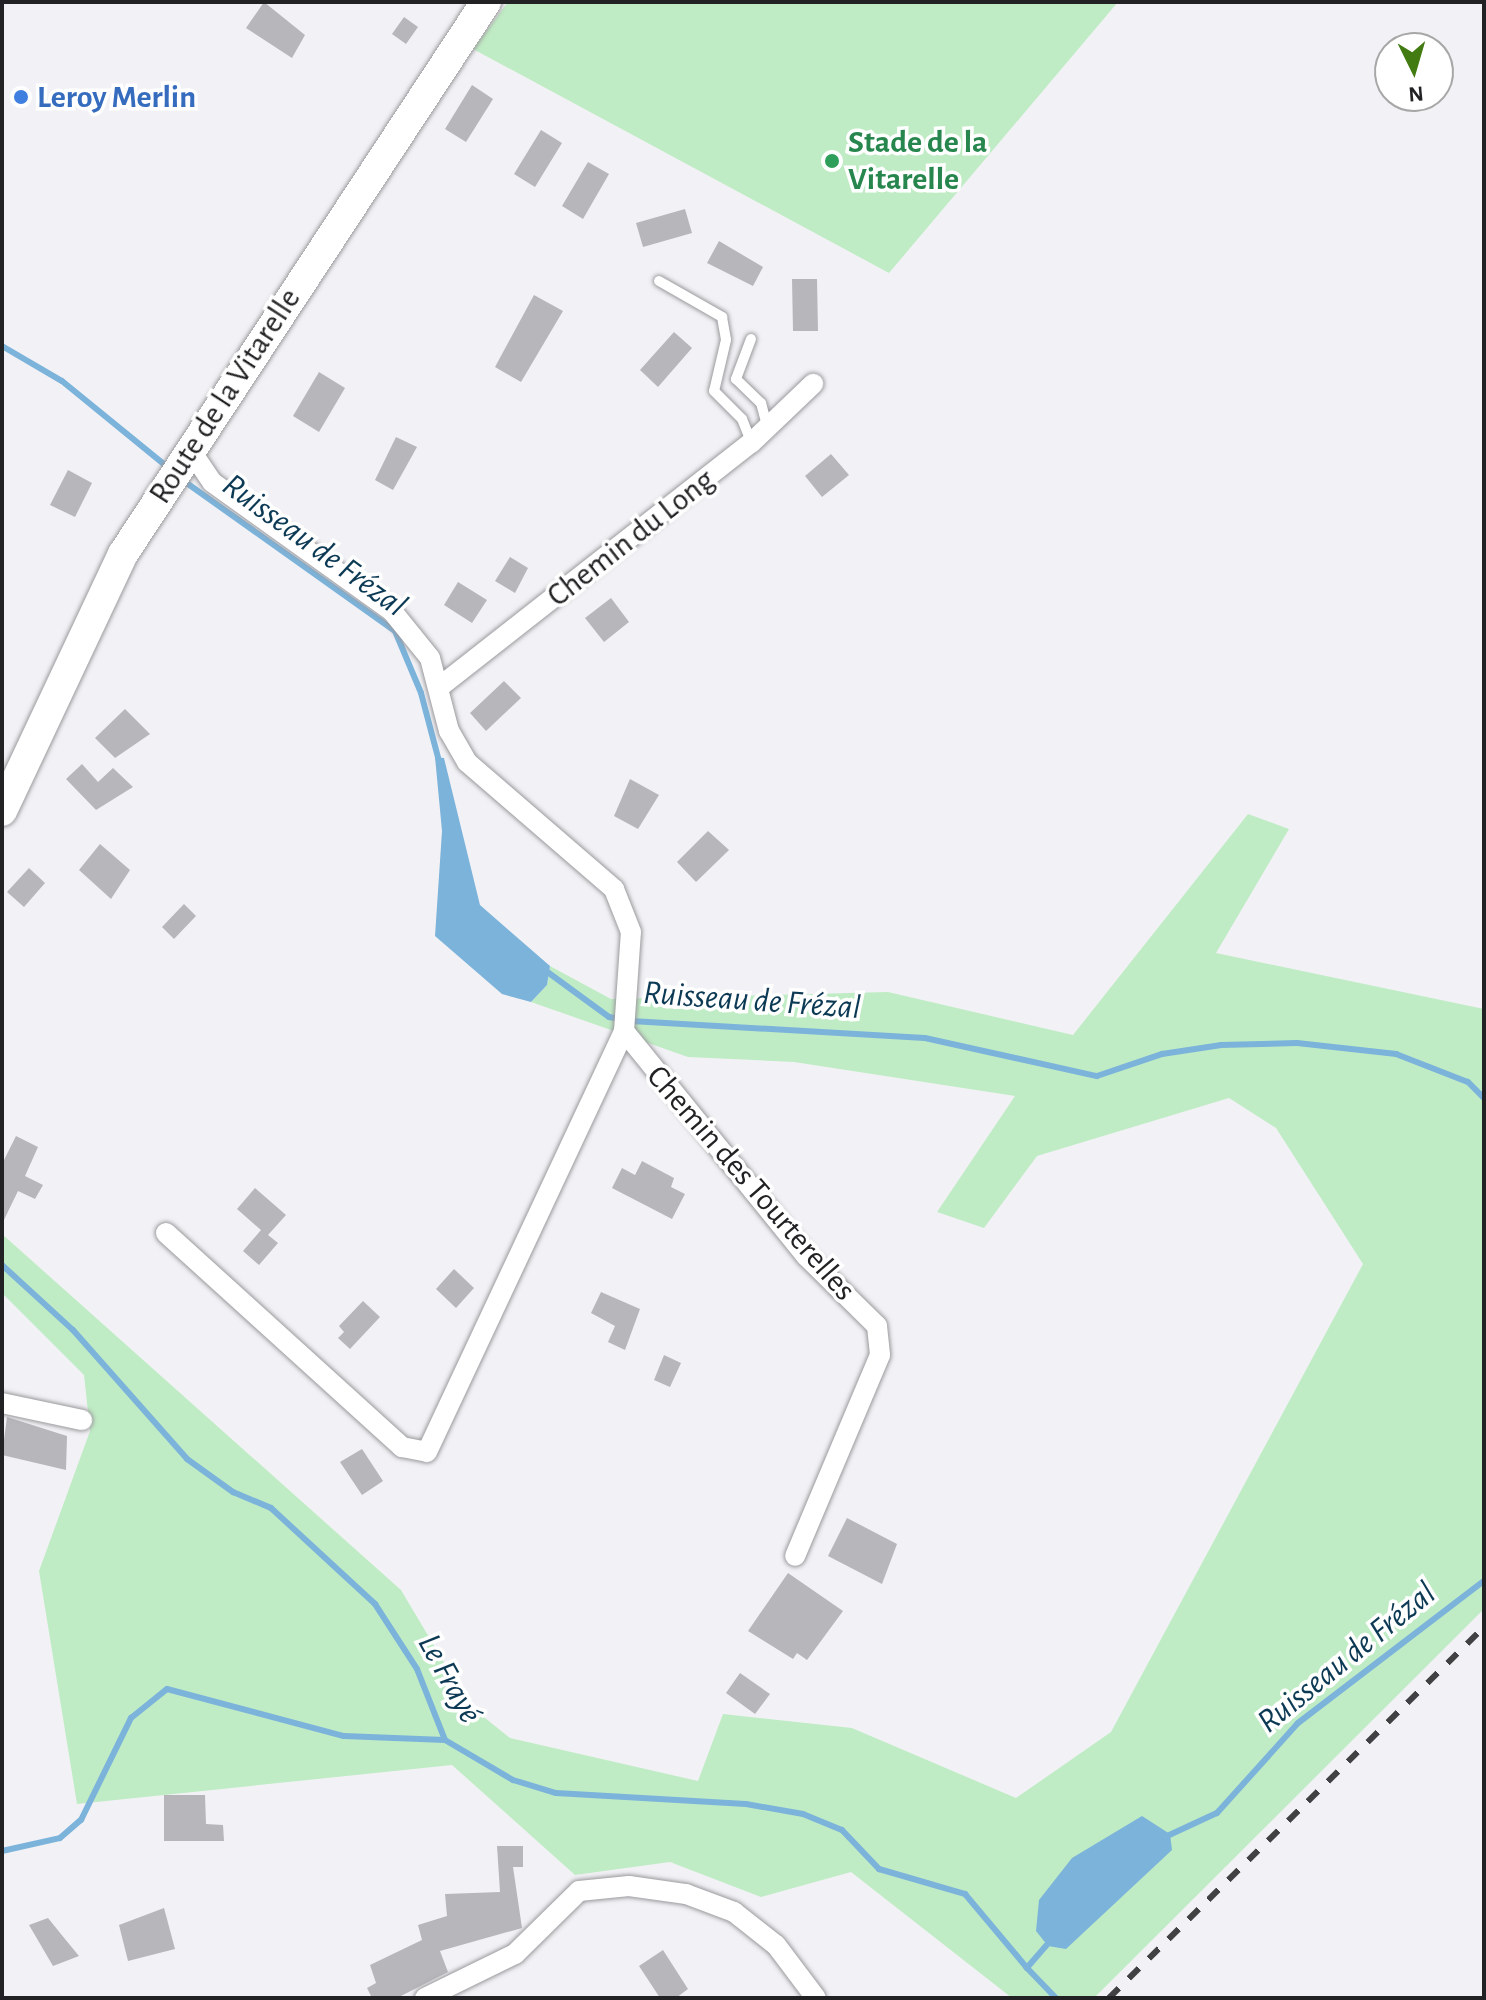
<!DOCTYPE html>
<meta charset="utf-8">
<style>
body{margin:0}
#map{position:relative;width:1486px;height:2000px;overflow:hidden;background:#f2f2f6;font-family:"Alegreya Sans",sans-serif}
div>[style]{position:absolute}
.green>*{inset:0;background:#c0ecc5}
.water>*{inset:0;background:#7cb3da}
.stream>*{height:6px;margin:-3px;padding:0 3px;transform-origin:3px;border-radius:3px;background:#7cb3da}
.building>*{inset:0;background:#b7b6ba}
.roads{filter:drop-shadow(0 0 2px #9a999d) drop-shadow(0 0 2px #9a999d)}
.lane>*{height:10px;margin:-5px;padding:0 5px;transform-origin:5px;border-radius:5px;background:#fff}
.street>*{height:20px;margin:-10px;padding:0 10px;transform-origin:10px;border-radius:10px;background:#fff}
.secondary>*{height:30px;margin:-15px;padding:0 15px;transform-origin:15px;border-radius:15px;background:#fff}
.rail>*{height:6px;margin-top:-3px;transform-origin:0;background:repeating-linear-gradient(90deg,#414143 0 14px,transparent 0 28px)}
.dots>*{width:22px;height:22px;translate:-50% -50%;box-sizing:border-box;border:4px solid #fff;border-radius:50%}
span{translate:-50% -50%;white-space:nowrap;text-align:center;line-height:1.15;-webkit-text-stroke:7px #fff;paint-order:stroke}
.shop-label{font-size:32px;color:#366cbe;font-weight:700}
.left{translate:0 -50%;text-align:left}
.leisure-label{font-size:32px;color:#27864d;font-weight:700}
.street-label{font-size:32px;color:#222224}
.water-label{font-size:34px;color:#0c3954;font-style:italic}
.frame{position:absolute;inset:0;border:4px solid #222224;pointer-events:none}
.north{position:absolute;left:1374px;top:32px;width:80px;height:80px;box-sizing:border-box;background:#fff;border:2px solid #a7a7a7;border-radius:50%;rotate:175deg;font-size:22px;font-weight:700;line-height:32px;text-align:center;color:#222224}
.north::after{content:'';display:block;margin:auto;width:28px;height:36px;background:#427b11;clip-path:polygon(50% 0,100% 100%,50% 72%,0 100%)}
</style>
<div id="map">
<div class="green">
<i style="clip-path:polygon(508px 2px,1118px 2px,889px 273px,473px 49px)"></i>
<i style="clip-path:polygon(1248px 814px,1289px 829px,1216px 953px,1484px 1009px,1484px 1609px,1094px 1998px,1012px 1998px,851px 1872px,761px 1897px,670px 1862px,575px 1875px,452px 1765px,77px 1804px,39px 1571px,90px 1431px,84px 1375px,2px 1293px,2px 1234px,401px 1590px,470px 1706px,510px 1738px,698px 1781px,723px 1714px,852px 1728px,1016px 1798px,1111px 1732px,1363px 1264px,1276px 1128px,1229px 1098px,1037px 1156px,984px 1228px,937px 1212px,1015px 1096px,794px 1062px,688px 1057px,531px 1002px,547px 985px,550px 966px,611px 999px,888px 992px,1073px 1035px)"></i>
</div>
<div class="water">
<i style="clip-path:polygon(435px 757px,444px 758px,480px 905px,550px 966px,547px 985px,531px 1002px,502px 994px,435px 936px,442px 831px)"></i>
<i style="clip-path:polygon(1142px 1816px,1170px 1834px,1172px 1850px,1066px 1949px,1048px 1946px,1036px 1931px,1039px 1900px,1072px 1858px)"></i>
</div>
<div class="stream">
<i style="left:2px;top:346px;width:69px;rotate:30.3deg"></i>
<i style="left:62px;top:381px;width:139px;rotate:39.2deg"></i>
<i style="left:181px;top:479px;width:262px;rotate:35.4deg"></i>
<i style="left:395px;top:631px;width:67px;rotate:67.2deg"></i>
<i style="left:421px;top:693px;width:74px;rotate:75.2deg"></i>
<i style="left:542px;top:968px;width:83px;rotate:36.2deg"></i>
<i style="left:609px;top:1017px;width:22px;rotate:10deg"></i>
<i style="left:631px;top:1021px;width:294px;rotate:3.3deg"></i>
<i style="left:925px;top:1038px;width:176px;rotate:12.5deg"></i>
<i style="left:1097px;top:1076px;width:69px;rotate:-18.7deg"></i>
<i style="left:1162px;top:1054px;width:60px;rotate:-8.7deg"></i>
<i style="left:1221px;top:1045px;width:76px;rotate:-1.5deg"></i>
<i style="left:1297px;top:1043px;width:100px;rotate:6.3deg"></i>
<i style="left:1396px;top:1054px;width:77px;rotate:21.3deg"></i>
<i style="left:1468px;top:1082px;width:23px;rotate:45deg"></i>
<i style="left:2px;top:1265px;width:96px;rotate:42.5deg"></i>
<i style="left:73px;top:1330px;width:172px;rotate:48.5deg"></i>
<i style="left:187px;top:1459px;width:57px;rotate:35.7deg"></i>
<i style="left:233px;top:1492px;width:41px;rotate:22.8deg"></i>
<i style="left:271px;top:1508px;width:142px;rotate:42.7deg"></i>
<i style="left:375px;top:1604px;width:77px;rotate:57.1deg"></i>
<i style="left:417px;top:1669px;width:76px;rotate:68.5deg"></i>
<i style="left:445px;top:1740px;width:79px;rotate:30.5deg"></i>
<i style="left:513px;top:1780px;width:45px;rotate:16.8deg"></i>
<i style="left:556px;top:1793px;width:190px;rotate:3.3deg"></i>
<i style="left:746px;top:1804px;width:58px;rotate:10deg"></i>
<i style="left:803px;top:1814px;width:42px;rotate:22.3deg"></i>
<i style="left:842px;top:1830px;width:54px;rotate:46.5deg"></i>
<i style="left:879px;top:1869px;width:90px;rotate:16.2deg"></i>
<i style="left:965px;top:1894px;width:97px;rotate:50deg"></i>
<i style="left:1165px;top:1837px;width:57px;rotate:-24.8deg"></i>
<i style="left:1217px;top:1813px;width:121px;rotate:-48deg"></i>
<i style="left:1298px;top:1723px;width:234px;rotate:-37.4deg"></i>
<i style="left:2px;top:1851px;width:59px;rotate:-12.6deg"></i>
<i style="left:60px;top:1838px;width:28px;rotate:-41deg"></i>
<i style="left:81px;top:1820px;width:114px;rotate:-63.9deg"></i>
<i style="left:131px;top:1718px;width:46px;rotate:-38.9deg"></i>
<i style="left:167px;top:1689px;width:183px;rotate:14.9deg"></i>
<i style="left:344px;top:1736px;width:101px;rotate:2.3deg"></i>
<i style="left:1051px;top:1940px;width:37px;rotate:131deg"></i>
<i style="left:1027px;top:1968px;width:42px;rotate:46deg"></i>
</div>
<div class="building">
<i style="clip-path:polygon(264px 2px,305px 35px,292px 58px,246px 28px)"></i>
<i style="clip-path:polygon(404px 17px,418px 27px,406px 44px,392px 34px)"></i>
<i style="clip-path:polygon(472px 85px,493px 99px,466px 142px,445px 129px)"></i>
<i style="clip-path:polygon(541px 130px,562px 143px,535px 187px,514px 174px)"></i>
<i style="clip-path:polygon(588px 162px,609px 174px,583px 219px,562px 206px)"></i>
<i style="clip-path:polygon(685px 209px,692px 233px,643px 247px,636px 223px)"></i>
<i style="clip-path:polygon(719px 241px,763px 267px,753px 286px,707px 263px)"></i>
<i style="clip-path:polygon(792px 279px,817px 279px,818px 331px,793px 331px)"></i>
<i style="clip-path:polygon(534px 295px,563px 311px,521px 382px,495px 367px)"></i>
<i style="clip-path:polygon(674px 332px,692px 348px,658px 387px,640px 370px)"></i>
<i style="clip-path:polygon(319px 372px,345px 388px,319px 432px,293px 416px)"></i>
<i style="clip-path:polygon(396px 437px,417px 447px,393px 490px,375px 480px)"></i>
<i style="clip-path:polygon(831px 454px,849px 475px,822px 497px,805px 476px)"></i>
<i style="clip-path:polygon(68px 470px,92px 483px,75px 517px,50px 505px)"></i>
<i style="clip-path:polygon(510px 557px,528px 568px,515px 593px,495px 581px)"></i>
<i style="clip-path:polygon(458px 582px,487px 600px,472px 623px,444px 605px)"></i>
<i style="clip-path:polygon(611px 598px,629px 622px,604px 642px,585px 618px)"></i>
<i style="clip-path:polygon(504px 681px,521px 698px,486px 731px,470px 713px)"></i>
<i style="clip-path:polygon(125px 709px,150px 734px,115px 758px,95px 738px)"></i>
<i style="clip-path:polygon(82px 764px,98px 782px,113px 768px,133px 787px,96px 810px,66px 779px)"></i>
<i style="clip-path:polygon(630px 779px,659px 795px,638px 829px,614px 816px)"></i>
<i style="clip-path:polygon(708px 831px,729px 850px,696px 882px,677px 862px)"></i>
<i style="clip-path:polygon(100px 844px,130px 870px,111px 899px,79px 870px)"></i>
<i style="clip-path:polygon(29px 868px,45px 883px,24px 907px,7px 892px)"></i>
<i style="clip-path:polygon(184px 904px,196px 916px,174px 939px,162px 927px)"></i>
<i style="clip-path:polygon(16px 1136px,38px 1147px,25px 1176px,43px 1185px,35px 1199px,18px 1191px,2px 1224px,2px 1164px)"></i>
<i style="clip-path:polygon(642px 1161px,674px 1178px,671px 1187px,685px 1194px,672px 1219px,612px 1188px,622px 1168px,635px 1175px)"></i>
<i style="clip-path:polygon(255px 1188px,286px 1215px,268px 1235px,278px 1243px,259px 1265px,243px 1251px,261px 1230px,237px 1209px)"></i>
<i style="clip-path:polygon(454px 1269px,474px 1288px,456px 1308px,436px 1289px)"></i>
<i style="clip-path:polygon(601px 1292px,640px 1309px,625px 1350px,608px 1342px,615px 1326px,591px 1313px)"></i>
<i style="clip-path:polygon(363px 1301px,380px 1317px,350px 1349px,338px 1338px,344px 1332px,339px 1326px)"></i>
<i style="clip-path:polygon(664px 1355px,681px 1363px,670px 1387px,654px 1380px)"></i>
<i style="clip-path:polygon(7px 1417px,67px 1436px,66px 1470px,2px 1455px)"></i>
<i style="clip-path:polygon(362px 1449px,383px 1481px,362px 1495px,340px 1462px)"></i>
<i style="clip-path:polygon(847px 1518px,897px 1544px,882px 1584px,828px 1556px)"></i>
<i style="clip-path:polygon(788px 1573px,843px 1611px,807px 1660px,797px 1653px,793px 1659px,748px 1631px)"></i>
<i style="clip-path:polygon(740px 1673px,770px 1694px,755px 1714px,726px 1693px)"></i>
<i style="clip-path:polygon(164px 1795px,205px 1795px,206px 1824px,223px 1825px,224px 1841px,164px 1841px)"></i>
<i style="clip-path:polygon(497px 1846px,523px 1846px,523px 1867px,513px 1867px,522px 1928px,440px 1951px,448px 1972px,397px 1998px,372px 1998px,367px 1988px,376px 1983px,370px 1965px,422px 1940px,418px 1925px,447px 1916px,445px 1894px,500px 1892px)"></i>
<i style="clip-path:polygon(164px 1908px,175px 1949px,128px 1961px,119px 1925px)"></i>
<i style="clip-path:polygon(48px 1918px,65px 1939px,79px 1956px,53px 1966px,29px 1925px)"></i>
<i style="clip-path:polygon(663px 1950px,688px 1989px,676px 1998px,660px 1998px,639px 1966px)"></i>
</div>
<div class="roads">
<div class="lane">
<i style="left:659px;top:281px;width:73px;rotate:29.7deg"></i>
<i style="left:722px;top:317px;width:23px;rotate:80deg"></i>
<i style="left:726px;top:340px;width:52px;rotate:103.2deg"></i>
<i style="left:714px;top:391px;width:40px;rotate:45deg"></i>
<i style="left:742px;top:419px;width:24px;rotate:68deg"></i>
<i style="left:751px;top:339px;width:43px;rotate:110.6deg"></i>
<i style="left:736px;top:379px;width:35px;rotate:44deg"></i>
<i style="left:761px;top:403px;width:24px;rotate:75deg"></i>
</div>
<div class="street">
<i style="left:442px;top:685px;width:392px;rotate:-38.1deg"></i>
<i style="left:751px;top:443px;width:86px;rotate:-43.6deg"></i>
<i style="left:624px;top:1031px;width:289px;rotate:51deg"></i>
<i style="left:806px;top:1256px;width:100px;rotate:44.6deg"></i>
<i style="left:877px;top:1326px;width:29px;rotate:84deg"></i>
<i style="left:880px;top:1355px;width:218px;rotate:112.9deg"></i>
<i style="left:166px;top:1233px;width:319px;rotate:42.2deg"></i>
<i style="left:402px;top:1447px;width:25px;rotate:11deg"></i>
<i style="left:427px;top:1452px;width:465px;rotate:-64.9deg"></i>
<i style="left:624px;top:1031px;width:99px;rotate:-86deg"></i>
<i style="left:631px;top:932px;width:46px;rotate:-111.6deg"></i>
<i style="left:614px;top:889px;width:194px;rotate:-139.2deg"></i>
<i style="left:467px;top:762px;width:36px;rotate:-120deg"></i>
<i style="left:449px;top:731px;width:75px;rotate:-104.6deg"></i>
<i style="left:430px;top:658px;width:60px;rotate:-129deg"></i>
<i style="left:392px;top:611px;width:221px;rotate:-144.4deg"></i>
<i style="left:212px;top:482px;width:40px;rotate:-124deg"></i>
<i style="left:2px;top:1403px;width:82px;rotate:12deg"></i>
<i style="left:425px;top:1998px;width:100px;rotate:-26.1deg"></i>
<i style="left:515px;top:1954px;width:90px;rotate:-44.5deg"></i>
<i style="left:579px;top:1891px;width:50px;rotate:-5.7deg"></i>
<i style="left:629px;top:1886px;width:58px;rotate:8deg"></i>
<i style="left:686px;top:1894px;width:51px;rotate:20.6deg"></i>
<i style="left:734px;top:1912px;width:53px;rotate:38.2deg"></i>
<i style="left:776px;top:1945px;width:66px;rotate:53deg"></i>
</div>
<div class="secondary">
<i style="left:2px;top:811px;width:284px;rotate:-64.8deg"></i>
<i style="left:123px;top:554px;width:661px;rotate:-56.67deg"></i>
</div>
</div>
<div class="rail">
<i style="left:1109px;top:1998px;width:528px;rotate:-44.69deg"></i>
</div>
<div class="dots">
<i style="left:21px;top:97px;background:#3f7fe0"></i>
<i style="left:832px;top:161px;background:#2e9e5b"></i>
</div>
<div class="shop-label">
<span class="left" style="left:37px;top:97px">Leroy Merlin</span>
</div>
<div class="leisure-label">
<span class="left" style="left:848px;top:161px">Stade de la<br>Vitarelle</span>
</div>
<div class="street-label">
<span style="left:225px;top:396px;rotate:-57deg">Route de la Vitarelle</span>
<span style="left:631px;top:538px;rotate:-38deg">Chemin du Long</span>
<span style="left:751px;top:1183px;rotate:49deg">Chemin des Tourterelles</span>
</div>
<div class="water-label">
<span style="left:314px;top:546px;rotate:36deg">Ruisseau de Frézal</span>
<span style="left:752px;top:1001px;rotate:4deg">Ruisseau de Frézal</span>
<span style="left:1347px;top:1658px;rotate:-39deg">Ruisseau de Frézal</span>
<span style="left:449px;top:1679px;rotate:61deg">Le Frayé</span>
</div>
<div class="frame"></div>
<div class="north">N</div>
</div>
